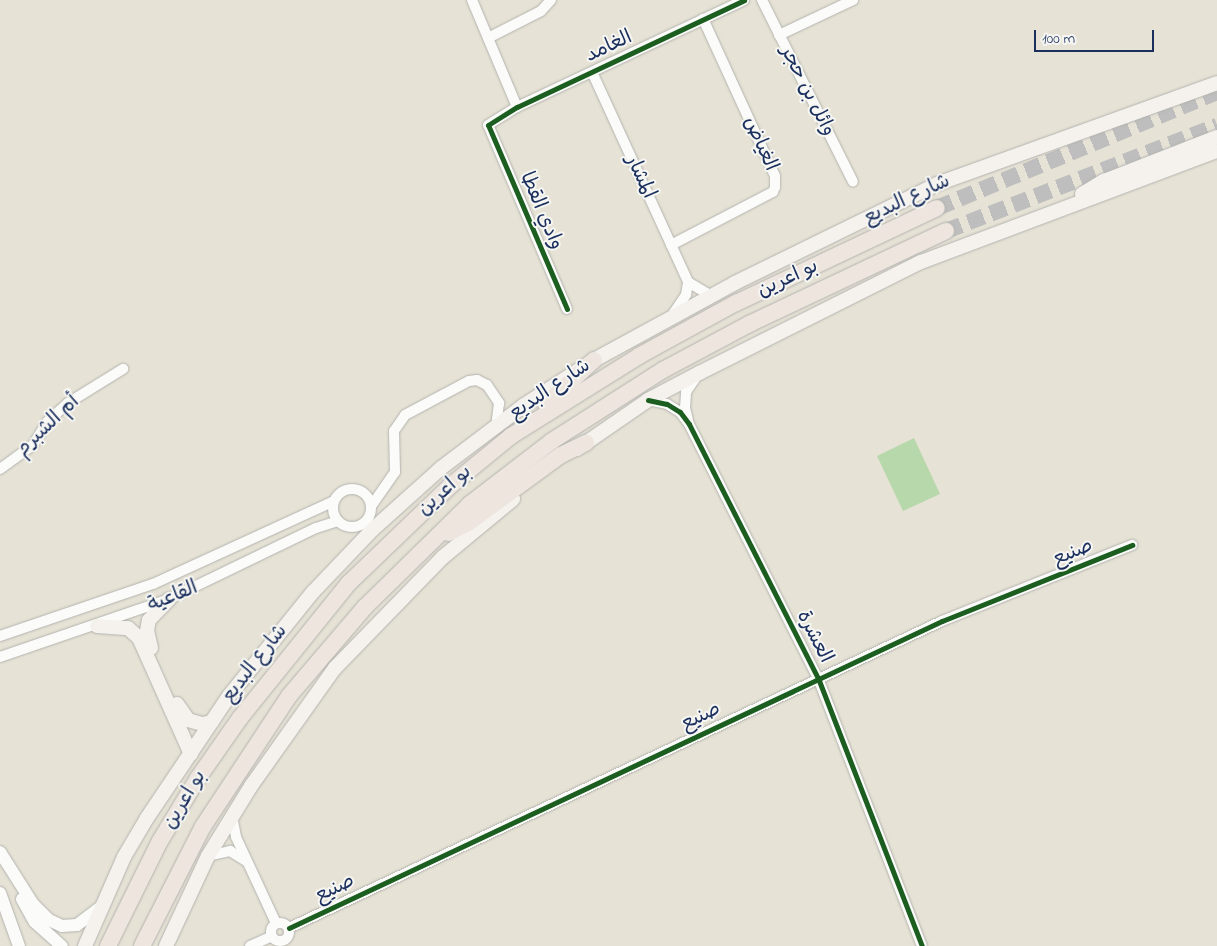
<!DOCTYPE html>
<meta charset="utf-8">
<style>
body{margin:0}
#map{position:relative;width:1217px;height:946px;overflow:hidden;background:#e6e2d5;font-family:"Indie Flower","Playpen Sans Arabic",sans-serif}
div>[style]{position:absolute}
.green>*{inset:0;background:#b7d8aa}
.trunk-tunnel>*{height:16px;margin-top:-8px;transform-origin:0;background:repeating-linear-gradient(90deg,#bdbebd 0 16px,transparent 0 24px)}
.roads{filter:drop-shadow(0 0 1px #b3b3af) drop-shadow(0 0 1px #b3b3af)}
.minor>*{height:10px;margin:-5px;padding:0 5px;transform-origin:5px;border-radius:5px;background:#fbfbf9}
.minor>.ring{margin:-5px;padding:0;box-sizing:content-box;background:none;border:10px solid #fbfbf9;border-radius:50%}
.tertiary>*{height:12px;margin:-6px;padding:0 6px;transform-origin:6px;border-radius:6px;background:#fbfbf9}
.secondary>*{height:14px;margin:-7px;padding:0 7px;transform-origin:7px;border-radius:7px;background:#f5f2ee}
.trunk>*{height:16px;margin:-8px;padding:0 8px;transform-origin:8px;border-radius:8px;background:#ede5de}
.cycleway>*{height:5px;margin:-2.5px;padding:0 2.5px;transform-origin:2.5px;border-radius:2.5px;background:#1b5e20}
span{translate:-50% -50%;white-space:nowrap;text-align:center;line-height:1.15;-webkit-text-stroke:4px #f6f6f2;paint-order:stroke}
.street-label{font-size:20px;color:#1b2f5e}
.scale{position:absolute;left:1034px;top:30px;width:120px;height:22px;box-sizing:border-box;border:2px solid #1b2f5e;border-top:0;padding-left:6px;font-size:15px;line-height:18px;white-space:nowrap;color:#1b2f5e;-webkit-text-stroke:4px #f6f6f2;paint-order:stroke}
</style>
<div id="map">
<div class="green">
<i style="clip-path:polygon(914px 438px,940px 494px,903px 511px,877px 456px)"></i>
</div>
<div class="trunk-tunnel">
<i style="left:937px;top:208px;width:303px;rotate:-22.5deg"></i>
<i style="left:946px;top:231px;width:291px;rotate:-21.2deg"></i>
</div>
<div class="roads">
<div class="minor">
<i style="left:472px;top:0;width:116px;rotate:67.2deg"></i>
<i style="left:762px;top:0;width:203px;rotate:63.4deg"></i>
<i style="left:779px;top:35px;width:82px;rotate:-25.3deg"></i>
<i style="left:488px;top:38px;width:59px;rotate:-27deg"></i>
<i style="left:541px;top:11px;width:15px;rotate:-48deg"></i>
<i style="left:592px;top:72px;width:231px;rotate:65.4deg"></i>
<i style="left:688px;top:282px;width:27px;rotate:31deg"></i>
<i style="left:671px;top:245px;width:115px;rotate:-27.5deg"></i>
<i style="left:773px;top:192px;width:5px;rotate:-68deg"></i>
<i style="left:775px;top:187px;width:11px;rotate:-90deg"></i>
<i style="left:775px;top:176px;width:173px;rotate:-114.6deg"></i>
<i style="left:567px;top:309px;width:200px;rotate:-113.2deg"></i>
<i style="left:488px;top:125px;width:34px;rotate:-32deg"></i>
<i style="left:517px;top:107px;width:251px;rotate:-25.2deg"></i>
<i style="left:673px;top:314px;width:23px;rotate:-56deg"></i>
<i style="left:686px;top:295px;width:13px;rotate:-81deg"></i>
<i style="left:648px;top:400px;width:19px;rotate:12deg"></i>
<i style="left:667px;top:404px;width:15px;rotate:32deg"></i>
<i style="left:680px;top:412px;width:15px;rotate:53deg"></i>
<i style="left:689px;top:424px;width:285px;rotate:63.1deg"></i>
<i style="left:818px;top:678px;width:287px;rotate:68.8deg"></i>
<i style="left:688px;top:420px;width:12px;rotate:-104deg"></i>
<i style="left:685px;top:408px;width:16px;rotate:-86deg"></i>
<i style="left:686px;top:392px;width:22px;rotate:-56deg"></i>
<i style="left:0;top:469px;width:41px;rotate:-36deg"></i>
<i style="left:33px;top:445px;width:28px;rotate:-58deg"></i>
<i style="left:48px;top:421px;width:27px;rotate:-42deg"></i>
<i style="left:68px;top:403px;width:65px;rotate:-31.7deg"></i>
<i class="ring" style="left:333px;top:489px;width:28px;height:28px"></i>
<i style="left:372px;top:505px;width:40px;rotate:-55.1deg"></i>
<i style="left:395px;top:472px;width:41px;rotate:-91.4deg"></i>
<i style="left:394px;top:431px;width:19px;rotate:-55deg"></i>
<i style="left:405px;top:415px;width:72px;rotate:-28deg"></i>
<i style="left:469px;top:381px;width:8px;rotate:-7deg"></i>
<i style="left:477px;top:380px;width:11px;rotate:27deg"></i>
<i style="left:487px;top:385px;width:22px;rotate:56deg"></i>
<i style="left:499px;top:403px;width:24px;rotate:97deg"></i>
<i style="left:0;top:636px;width:162px;rotate:-18.8deg"></i>
<i style="left:153px;top:584px;width:199px;rotate:-24.6deg"></i>
<i style="left:0;top:657px;width:179px;rotate:-18.9deg"></i>
<i style="left:169px;top:599px;width:163px;rotate:-25.8deg"></i>
<i style="left:316px;top:528px;width:23px;rotate:-18deg"></i>
<i style="left:232px;top:816px;width:21px;rotate:79deg"></i>
<i style="left:236px;top:837px;width:95px;rotate:65.1deg"></i>
<i style="left:208px;top:856px;width:23px;rotate:-13deg"></i>
<i style="left:230px;top:851px;width:19px;rotate:32deg"></i>
<i class="ring" style="left:271px;top:923px;width:8px;height:8px"></i>
<i style="left:289px;top:928px;width:722px;rotate:-25.18deg"></i>
<i style="left:942px;top:621px;width:205px;rotate:-21.8deg"></i>
<i style="left:250px;top:946px;width:24px;rotate:-24deg"></i>
</div>
<div class="tertiary">
<i style="left:0;top:852px;width:62px;rotate:57.6deg"></i>
<i style="left:33px;top:904px;width:23px;rotate:45deg"></i>
<i style="left:49px;top:920px;width:14px;rotate:25deg"></i>
<i style="left:62px;top:926px;width:15px;rotate:-4deg"></i>
<i style="left:77px;top:925px;width:31px;rotate:-37deg"></i>
<i style="left:0;top:893px;width:56px;rotate:70.3deg"></i>
<i style="left:22px;top:899px;width:26px;rotate:61deg"></i>
<i style="left:35px;top:922px;width:36px;rotate:42deg"></i>
</div>
<div class="secondary">
<i style="left:1082px;top:194px;width:26px;rotate:-31deg"></i>
<i style="left:1104px;top:181px;width:121px;rotate:-21.3deg"></i>
<i style="left:577px;top:449px;width:86px;rotate:-34.6deg"></i>
<i style="left:648px;top:400px;width:58px;rotate:-27.9deg"></i>
<i style="left:699px;top:373px;width:248px;rotate:-26.6deg"></i>
<i style="left:921px;top:262px;width:316px;rotate:-20.6deg"></i>
<i style="left:97px;top:626px;width:31px;rotate:4deg"></i>
<i style="left:128px;top:628px;width:15px;rotate:42deg"></i>
<i style="left:139px;top:638px;width:127px;rotate:65.9deg"></i>
<i style="left:151px;top:648px;width:17px;rotate:-103deg"></i>
<i style="left:147px;top:631px;width:11px;rotate:-80deg"></i>
<i style="left:149px;top:620px;width:29px;rotate:-46deg"></i>
<i style="left:177px;top:704px;width:19px;rotate:55deg"></i>
<i style="left:188px;top:720px;width:15px;rotate:16deg"></i>
<i style="left:202px;top:724px;width:10px;rotate:-11deg"></i>
<i style="left:85px;top:946px;width:97px;rotate:-66.3deg"></i>
<i style="left:124px;top:857px;width:45px;rotate:-59.5deg"></i>
<i style="left:147px;top:818px;width:147px;rotate:-56.1deg"></i>
<i style="left:229px;top:696px;width:134px;rotate:-51.1deg"></i>
<i style="left:313px;top:592px;width:86px;rotate:-46.4deg"></i>
<i style="left:372px;top:530px;width:93px;rotate:-41.9deg"></i>
<i style="left:441px;top:468px;width:103px;rotate:-37.1deg"></i>
<i style="left:523px;top:406px;width:85px;rotate:-32.9deg"></i>
<i style="left:594px;top:360px;width:161px;rotate:-28.6deg"></i>
<i style="left:735px;top:283px;width:225px;rotate:-26.1deg"></i>
<i style="left:937px;top:184px;width:298px;rotate:-19.8deg"></i>
<i style="left:166px;top:946px;width:99px;rotate:-65deg"></i>
<i style="left:208px;top:856px;width:82px;rotate:-58.4deg"></i>
<i style="left:251px;top:786px;width:145px;rotate:-54.6deg"></i>
<i style="left:335px;top:668px;width:155px;rotate:-45.8deg"></i>
<i style="left:443px;top:557px;width:91px;rotate:-39.6deg"></i>
</div>
<div class="trunk">
<i style="left:546px;top:404px;width:65px;rotate:-42.5deg"></i>
<i style="left:448px;top:533px;width:22px;rotate:-27deg"></i>
<i style="left:468px;top:523px;width:115px;rotate:-36.2deg"></i>
<i style="left:561px;top:455px;width:28px;rotate:-26deg"></i>
<i style="left:108px;top:946px;width:117px;rotate:-63.7deg"></i>
<i style="left:160px;top:841px;width:74px;rotate:-58.9deg"></i>
<i style="left:198px;top:778px;width:73px;rotate:-55deg"></i>
<i style="left:240px;top:718px;width:174px;rotate:-51.1deg"></i>
<i style="left:349px;top:583px;width:140px;rotate:-43.8deg"></i>
<i style="left:450px;top:486px;width:79px;rotate:-39.3deg"></i>
<i style="left:511px;top:436px;width:151px;rotate:-32deg"></i>
<i style="left:639px;top:356px;width:111px;rotate:-28.7deg"></i>
<i style="left:736px;top:303px;width:222px;rotate:-25.3deg"></i>
<i style="left:142px;top:946px;width:132px;rotate:-63deg"></i>
<i style="left:202px;top:828px;width:158px;rotate:-56.6deg"></i>
<i style="left:289px;top:696px;width:117px;rotate:-49.5deg"></i>
<i style="left:365px;top:607px;width:147px;rotate:-44.4deg"></i>
<i style="left:470px;top:504px;width:103px;rotate:-37.5deg"></i>
<i style="left:552px;top:441px;width:132px;rotate:-32.6deg"></i>
<i style="left:663px;top:370px;width:98px;rotate:-28.1deg"></i>
<i style="left:749px;top:324px;width:218px;rotate:-25.3deg"></i>
</div>
</div>
<div class="cycleway">
<i style="left:567px;top:309px;width:200px;rotate:-113.2deg"></i>
<i style="left:488px;top:125px;width:34px;rotate:-32deg"></i>
<i style="left:517px;top:107px;width:251px;rotate:-25.2deg"></i>
<i style="left:648px;top:400px;width:19px;rotate:12deg"></i>
<i style="left:667px;top:404px;width:15px;rotate:32deg"></i>
<i style="left:680px;top:412px;width:15px;rotate:53deg"></i>
<i style="left:689px;top:424px;width:285px;rotate:63.1deg"></i>
<i style="left:818px;top:678px;width:287px;rotate:68.8deg"></i>
<i style="left:289px;top:928px;width:722px;rotate:-25.18deg"></i>
<i style="left:942px;top:621px;width:205px;rotate:-21.8deg"></i>
</div>
<div class="street-label">
<span style="left:609px;top:47px;rotate:-25deg">الغامد</span>
<span style="left:807px;top:91px;rotate:63deg">وائل بن حجر</span>
<span style="left:760px;top:144px;rotate:66deg">الغياض</span>
<span style="left:640px;top:177px;rotate:65deg">المشار</span>
<span style="left:907px;top:200px;rotate:-25deg">شارع البديع</span>
<span style="left:541px;top:211px;rotate:67deg">وادي القطا</span>
<span style="left:788px;top:279px;rotate:-25deg">بو اعرين</span>
<span style="left:550px;top:390px;rotate:-34deg">شارع البديع</span>
<span style="left:48px;top:426px;rotate:-43deg">أم الشبرم</span>
<span style="left:445px;top:491px;rotate:-42deg">بو اعرين</span>
<span style="left:1073px;top:553px;rotate:-22deg">صنيع</span>
<span style="left:173px;top:597px;rotate:-22deg">القاعية</span>
<span style="left:814px;top:637px;rotate:63deg">العشرة</span>
<span style="left:255px;top:664px;rotate:-52deg">شارع البديع</span>
<span style="left:701px;top:717px;rotate:-25deg">صنيع</span>
<span style="left:185px;top:800px;rotate:-59deg">بو اعرين</span>
<span style="left:335px;top:889px;rotate:-25deg">صنيع</span>
</div>
<div class="scale">100 m</div>
</div>
